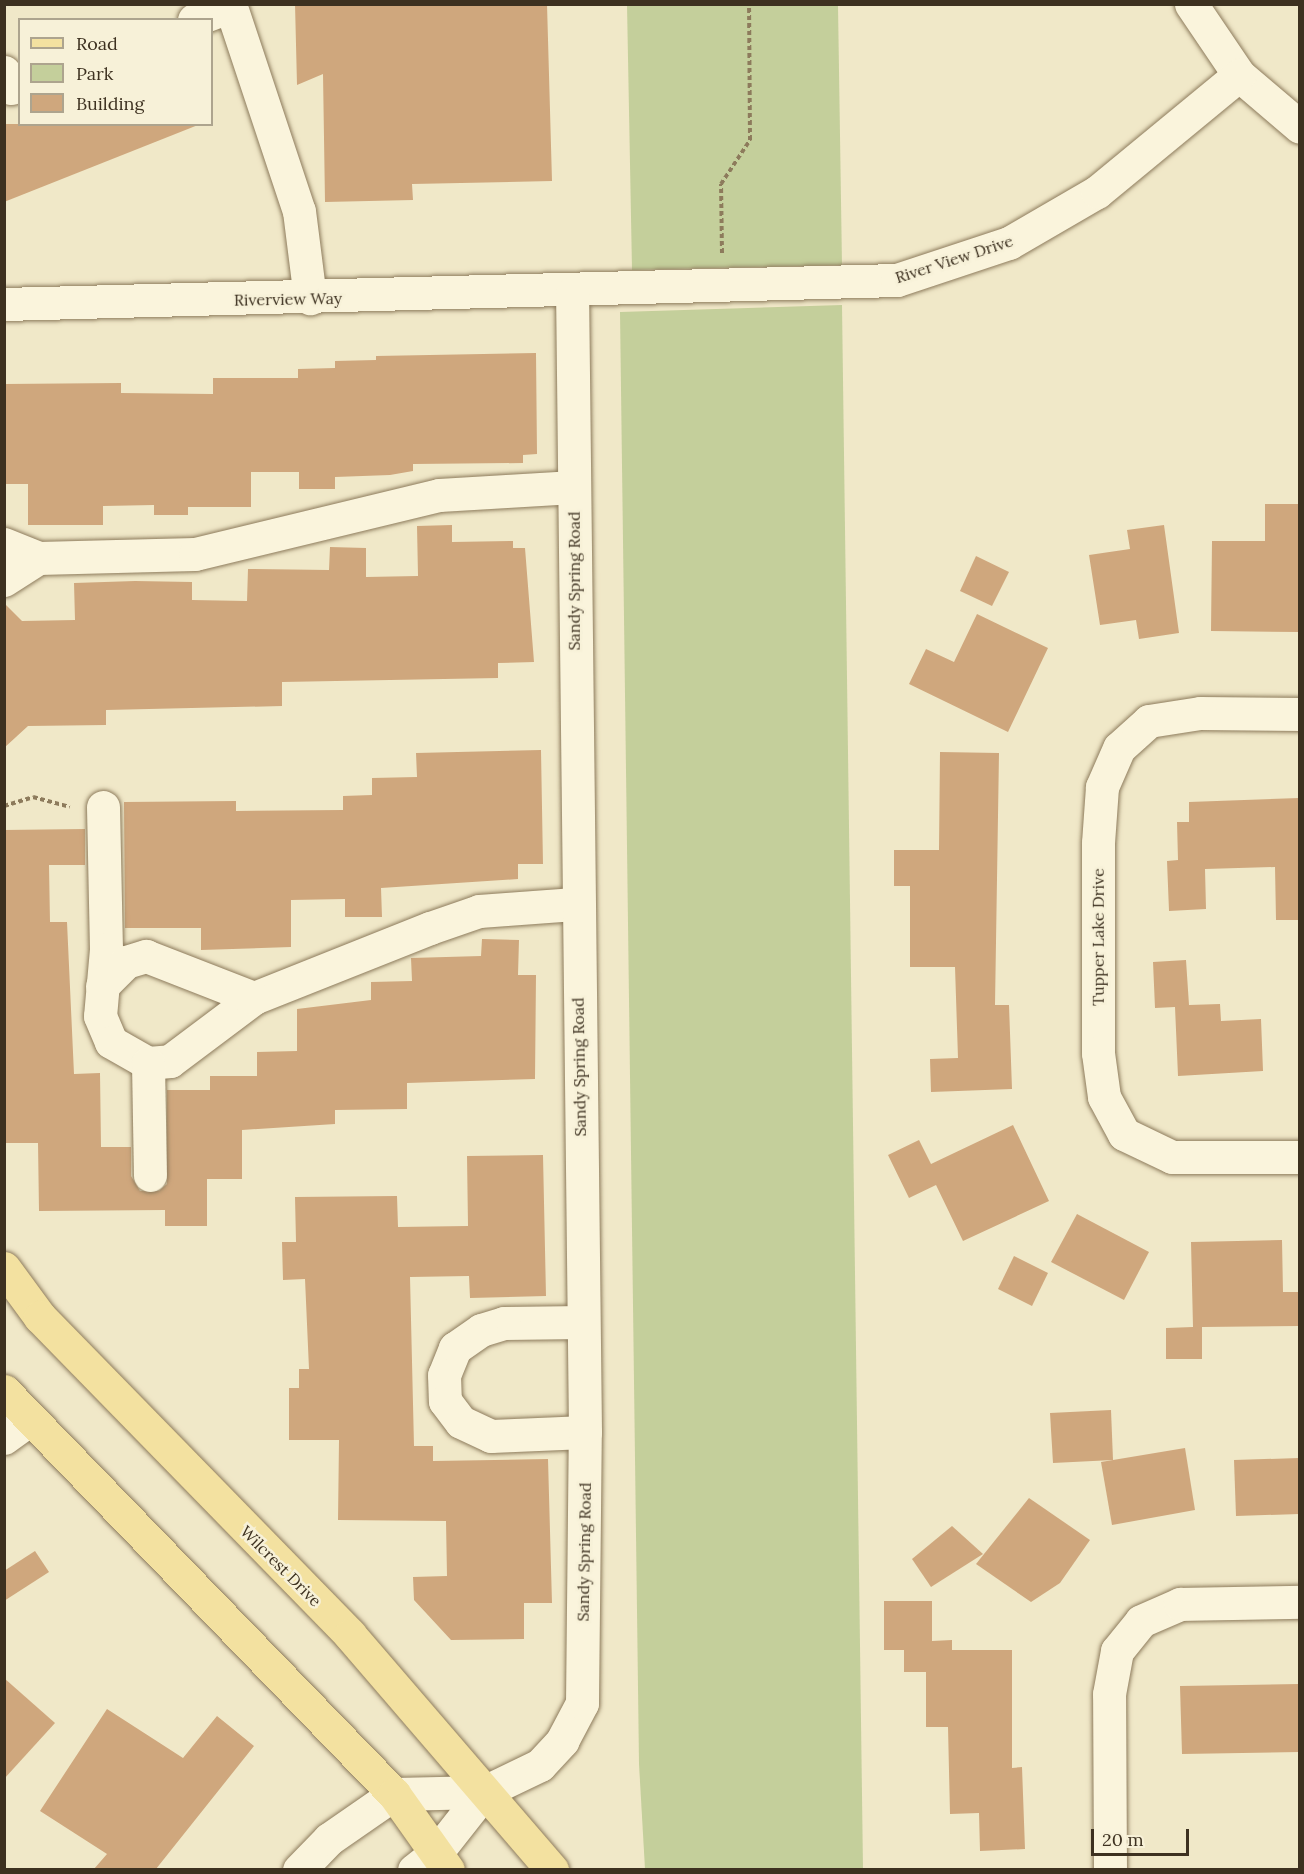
<!DOCTYPE html>
<style>
body{margin:0}
#map{position:relative;width:1304px;height:1874px;overflow:hidden;background:#f0e8c8;font-family:Lora,serif}
div>[style]{position:absolute}
.green>*{inset:0;background:#c4cf9b}
.building>*{inset:0;background:#cfa77d}
.path>*{height:4px;margin-top:-2px;transform-origin:0;background:repeating-linear-gradient(90deg,#8d7b5c 0 4.5px,transparent 0 7.5px)}
.roads{filter:drop-shadow(0 0 2px #8d7b5c) drop-shadow(0 0 2px #8d7b5c)}
.minor>*{height:33px;margin:-16.5px;padding:0 16.5px;transform-origin:16.5px;border-radius:16.5px;background:#faf4dc}
.major>*{height:33px;margin:-16.5px;padding:0 16.5px;transform-origin:16.5px;border-radius:16.5px;background:#f3e1a0}
span{translate:-50% -50%;white-space:nowrap;text-align:center;line-height:1.15;-webkit-text-stroke:5px #f7f1d8;paint-order:stroke}
.street-label{font-size:16px;color:#3d3120}
.frame{position:absolute;inset:0;border:6px solid #3d3120;pointer-events:none}
.legend{position:absolute;left:18px;top:18px;width:195px;height:108px;box-sizing:border-box;background:#f7f1d8;border:2px solid #ada48e;margin:0;padding:8px 10px;list-style:none;font-size:18px;color:#3d3120}
.legend li{display:flex;align-items:center;gap:12px;height:30px}
.legend b{width:30px;border:2px solid #ada48e}
.scale{position:absolute;left:1091px;top:1829px;width:98px;height:27px;box-sizing:border-box;border:3px solid #3d3120;border-top:0;padding-left:8px;font-size:18px;line-height:21px;white-space:nowrap;color:#3d3120;-webkit-text-stroke:4px #f7f1d8;paint-order:stroke}
</style>
<div id="map">
<div class="green">
<i style="clip-path:polygon(627px 5px,838px 5px,842px 265px,632px 270px)"></i>
<i style="clip-path:polygon(842px 305px,863px 1869px,645px 1869px,639px 1764px,620px 312px)"></i>
</div>
<div class="building">
<i style="clip-path:polygon(295px 4px,547px 4px,552px 181px,412px 184px,413px 200px,325px 202px,323px 74px,297px 85px)"></i>
<i style="clip-path:polygon(4px 124px,198px 124px,198px 125px,4px 202px)"></i>
<i style="clip-path:polygon(536px 353px,537px 454px,523px 455px,523px 463px,413px 464px,413px 471px,390px 475px,335px 477px,335px 489px,299px 489px,299px 472px,251px 472px,251px 507px,188px 507px,188px 515px,154px 515px,154px 505px,103px 506px,103px 525px,28px 525px,28px 484px,4px 484px,4px 384px,121px 383px,121px 393px,213px 394px,213px 378px,298px 378px,298px 369px,335px 368px,335px 361px,376px 360px,376px 356px)"></i>
<i style="clip-path:polygon(1265px 504px,1299px 504px,1299px 632px,1211px 631px,1212px 541px,1265px 541px)"></i>
<i style="clip-path:polygon(452px 525px,452px 542px,513px 541px,513px 548px,525px 548px,534px 662px,498px 663px,498px 678px,282px 682px,282px 706px,106px 710px,106px 725px,28px 726px,4px 748px,4px 603px,22px 621px,75px 620px,74px 583px,135px 581px,192px 582px,192px 600px,247px 601px,248px 569px,329px 570px,330px 547px,366px 548px,366px 577px,418px 576px,417px 526px)"></i>
<i style="clip-path:polygon(1164px 525px,1179px 633px,1139px 639px,1136px 620px,1100px 625px,1089px 555px,1130px 549px,1127px 530px)"></i>
<i style="clip-path:polygon(976px 556px,1009px 572px,992px 606px,960px 591px)"></i>
<i style="clip-path:polygon(977px 614px,1048px 648px,1008px 732px,909px 684px,926px 649px,954px 662px)"></i>
<i style="clip-path:polygon(541px 750px,543px 864px,518px 864px,518px 879px,381px 888px,382px 917px,345px 917px,345px 899px,291px 900px,291px 947px,201px 950px,201px 928px,125px 928px,124px 802px,236px 801px,236px 811px,343px 810px,343px 796px,372px 795px,372px 778px,417px 777px,416px 753px)"></i>
<i style="clip-path:polygon(940px 752px,999px 753px,995px 1005px,1009px 1005px,1012px 1089px,931px 1092px,930px 1059px,958px 1058px,955px 967px,910px 967px,910px 886px,894px 886px,894px 850px,939px 850px)"></i>
<i style="clip-path:polygon(1299px 798px,1299px 920px,1276px 920px,1275px 867px,1205px 869px,1206px 909px,1169px 911px,1167px 861px,1178px 860px,1177px 822px,1189px 822px,1189px 802px)"></i>
<i style="clip-path:polygon(85px 829px,85px 865px,49px 865px,50px 922px,67px 922px,74px 1074px,100px 1073px,101px 1147px,131px 1147px,131px 1176px,140px 1191px,159px 1191px,167px 1184px,167px 1090px,210px 1090px,210px 1076px,257px 1076px,257px 1052px,297px 1051px,297px 1009px,371px 1000px,371px 982px,412px 981px,411px 958px,481px 956px,482px 939px,519px 940px,518px 975px,536px 975px,535px 1079px,407px 1083px,407px 1109px,335px 1110px,335px 1124px,242px 1130px,242px 1179px,207px 1179px,207px 1226px,165px 1226px,165px 1210px,39px 1211px,38px 1143px,4px 1143px,4px 830px)"></i>
<i style="clip-path:polygon(1186px 960px,1189px 1005px,1220px 1004px,1221px 1021px,1261px 1019px,1263px 1071px,1178px 1076px,1175px 1007px,1155px 1008px,1153px 962px)"></i>
<i style="clip-path:polygon(1013px 1125px,1049px 1201px,963px 1241px,936px 1185px,909px 1198px,888px 1155px,919px 1140px,931px 1164px)"></i>
<i style="clip-path:polygon(543px 1155px,546px 1296px,470px 1298px,469px 1276px,410px 1277px,414px 1446px,433px 1446px,433px 1461px,548px 1459px,552px 1603px,524px 1603px,524px 1639px,451px 1640px,414px 1600px,413px 1577px,447px 1576px,446px 1521px,338px 1520px,339px 1440px,289px 1440px,289px 1388px,299px 1388px,299px 1369px,309px 1369px,305px 1279px,283px 1280px,282px 1242px,296px 1242px,295px 1197px,397px 1196px,398px 1227px,468px 1226px,467px 1156px)"></i>
<i style="clip-path:polygon(1077px 1214px,1149px 1252px,1124px 1300px,1051px 1262px)"></i>
<i style="clip-path:polygon(1282px 1240px,1283px 1292px,1299px 1292px,1299px 1326px,1202px 1327px,1202px 1359px,1166px 1359px,1166px 1328px,1193px 1327px,1191px 1242px)"></i>
<i style="clip-path:polygon(1014px 1256px,1048px 1273px,1032px 1306px,998px 1289px)"></i>
<i style="clip-path:polygon(1111px 1410px,1113px 1460px,1053px 1463px,1050px 1413px)"></i>
<i style="clip-path:polygon(1185px 1448px,1195px 1510px,1112px 1525px,1101px 1462px)"></i>
<i style="clip-path:polygon(1299px 1458px,1299px 1514px,1236px 1516px,1234px 1460px)"></i>
<i style="clip-path:polygon(1029px 1498px,1090px 1540px,1060px 1583px,1031px 1602px,976px 1564px)"></i>
<i style="clip-path:polygon(952px 1526px,983px 1554px,931px 1587px,912px 1559px)"></i>
<i style="clip-path:polygon(35px 1551px,49px 1572px,4px 1601px,4px 1571px)"></i>
<i style="clip-path:polygon(884px 1601px,932px 1601px,932px 1641px,952px 1640px,952px 1650px,1012px 1650px,1012px 1768px,1022px 1767px,1025px 1849px,980px 1851px,979px 1813px,950px 1814px,948px 1727px,926px 1727px,926px 1672px,904px 1672px,904px 1650px,884px 1650px)"></i>
<i style="clip-path:polygon(4px 1678px,55px 1723px,4px 1779px)"></i>
<i style="clip-path:polygon(1299px 1684px,1299px 1752px,1182px 1754px,1180px 1686px)"></i>
<i style="clip-path:polygon(107px 1709px,183px 1758px,217px 1716px,254px 1746px,156px 1869px,94px 1869px,107px 1854px,40px 1811px)"></i>
</div>
<div class="path">
<i style="left:722px;top:253px;width:69px;rotate:-90.8deg"></i>
<i style="left:721px;top:184px;width:53px;rotate:-56.6deg"></i>
<i style="left:750px;top:140px;width:136px;rotate:-90.4deg"></i>
<i style="left:4px;top:806px;width:30px;rotate:-17deg"></i>
<i style="left:33px;top:797px;width:38px;rotate:15deg"></i>
</div>
<div class="roads">
<div class="minor">
<i style="left:230px;top:4px;width:218px;rotate:71.6deg"></i>
<i style="left:299px;top:211px;width:88px;rotate:82.8deg"></i>
<i style="left:1191px;top:4px;width:86px;rotate:55.9deg"></i>
<i style="left:1239px;top:75px;width:80px;rotate:40.4deg"></i>
<i style="left:194px;top:20px;width:39px;rotate:-21deg"></i>
<i style="left:4px;top:72px;width:17px;rotate:66deg"></i>
<i style="left:11px;top:88px;width:9px;rotate:-18deg"></i>
<i style="left:4px;top:304px;width:893px;rotate:-1.54deg"></i>
<i style="left:897px;top:280px;width:118px;rotate:-18.3deg"></i>
<i style="left:1009px;top:243px;width:102px;rotate:-30.1deg"></i>
<i style="left:1097px;top:192px;width:184px;rotate:-39.5deg"></i>
<i style="left:4px;top:544px;width:37px;rotate:22deg"></i>
<i style="left:4px;top:580px;width:40px;rotate:-32.9deg"></i>
<i style="left:38px;top:558px;width:157px;rotate:-1.5deg"></i>
<i style="left:195px;top:554px;width:251px;rotate:-13.6deg"></i>
<i style="left:439px;top:495px;width:135px;rotate:-3.4deg"></i>
<i style="left:1300px;top:714px;width:100px;rotate:-179.4deg"></i>
<i style="left:1200px;top:713px;width:52px;rotate:171.1deg"></i>
<i style="left:1149px;top:721px;width:40px;rotate:138deg"></i>
<i style="left:1119px;top:748px;width:43px;rotate:113.6deg"></i>
<i style="left:1102px;top:787px;width:56px;rotate:94.1deg"></i>
<i style="left:1098px;top:843px;width:210px;rotate:90deg"></i>
<i style="left:1098px;top:1053px;width:44px;rotate:82.2deg"></i>
<i style="left:1104px;top:1097px;width:42px;rotate:61.6deg"></i>
<i style="left:1124px;top:1134px;width:53px;rotate:25.6deg"></i>
<i style="left:1172px;top:1157px;width:128px"></i>
<i style="left:103px;top:807px;width:142px;rotate:88.8deg"></i>
<i style="left:106px;top:949px;width:67px;rotate:95.1deg"></i>
<i style="left:100px;top:1016px;width:28px;rotate:67deg"></i>
<i style="left:111px;top:1042px;width:43px;rotate:29.6deg"></i>
<i style="left:148px;top:1063px;width:22px;rotate:-5deg"></i>
<i style="left:170px;top:1061px;width:105px;rotate:-36.9deg"></i>
<i style="left:254px;top:998px;width:189px;rotate:-21.7deg"></i>
<i style="left:430px;top:928px;width:52px;rotate:-19.1deg"></i>
<i style="left:479px;top:911px;width:96px;rotate:-4.2deg"></i>
<i style="left:102px;top:986px;width:34px;rotate:-45deg"></i>
<i style="left:126px;top:962px;width:21px;rotate:-17deg"></i>
<i style="left:146px;top:956px;width:116px;rotate:21.3deg"></i>
<i style="left:148px;top:1063px;width:112px;rotate:89deg"></i>
<i style="left:583px;top:1322px;width:79px;rotate:179.3deg"></i>
<i style="left:504px;top:1323px;width:24px;rotate:163deg"></i>
<i style="left:481px;top:1330px;width:32px;rotate:145deg"></i>
<i style="left:455px;top:1348px;width:29px;rotate:112deg"></i>
<i style="left:444px;top:1375px;width:26px;rotate:88deg"></i>
<i style="left:445px;top:1401px;width:26px;rotate:53deg"></i>
<i style="left:461px;top:1422px;width:33px;rotate:25deg"></i>
<i style="left:491px;top:1436px;width:94px;rotate:-2.4deg"></i>
<i style="left:4px;top:1438px;width:32px;rotate:-36deg"></i>
<i style="left:484px;top:1792px;width:62px;rotate:-25.7deg"></i>
<i style="left:540px;top:1765px;width:33px;rotate:-47deg"></i>
<i style="left:562px;top:1741px;width:43px;rotate:-62.2deg"></i>
<i style="left:582px;top:1703px;width:271px;rotate:-89.4deg"></i>
<i style="left:585px;top:1432px;width:1139px;rotate:-90.65deg"></i>
<i style="left:299px;top:1870px;width:43px;rotate:-45.9deg"></i>
<i style="left:329px;top:1839px;width:79px;rotate:-34.7deg"></i>
<i style="left:394px;top:1794px;width:90px;rotate:-1.3deg"></i>
<i style="left:484px;top:1792px;width:78px;rotate:128.2deg"></i>
<i style="left:436px;top:1853px;width:28px;rotate:142deg"></i>
<i style="left:1110px;top:1870px;width:176px;rotate:-90.3deg"></i>
<i style="left:1109px;top:1694px;width:44px;rotate:-79.5deg"></i>
<i style="left:1117px;top:1651px;width:38px;rotate:-51deg"></i>
<i style="left:1141px;top:1621px;width:43px;rotate:-23.6deg"></i>
<i style="left:1180px;top:1604px;width:120px;rotate:-1deg"></i>
</div>
<div class="major">
<i style="left:4px;top:1268px;width:61px;rotate:53.7deg"></i>
<i style="left:40px;top:1317px;width:444px;rotate:45.7deg"></i>
<i style="left:350px;top:1635px;width:310px;rotate:49.3deg"></i>
<i style="left:4px;top:1391px;width:561px;rotate:45.94deg"></i>
<i style="left:394px;top:1794px;width:93px;rotate:54.6deg"></i>
</div>
</div>
<div class="street-label">
<span style="left:954px;top:259px;rotate:-18deg">River View Drive</span>
<span style="left:288px;top:299px;rotate:-1deg">Riverview Way</span>
<span style="left:574px;top:581px;rotate:-90deg">Sandy Spring Road</span>
<span style="left:1098px;top:937px;rotate:-90deg">Tupper Lake Drive</span>
<span style="left:579px;top:1067px;rotate:-91deg">Sandy Spring Road</span>
<span style="left:584px;top:1552px;rotate:-89deg">Sandy Spring Road</span>
<span style="left:281px;top:1566px;rotate:45deg">Wilcrest Drive</span>
</div>
<div class="frame"></div>
<ul class="legend">
<li><b style="height:8px;background:#f3e1a0"></b>Road</li>
<li><b style="height:16px;background:#c4cf9b"></b>Park</li>
<li><b style="height:16px;background:#cfa77d"></b>Building</li>
</ul>
<div class="scale">20 m</div>
</div>
